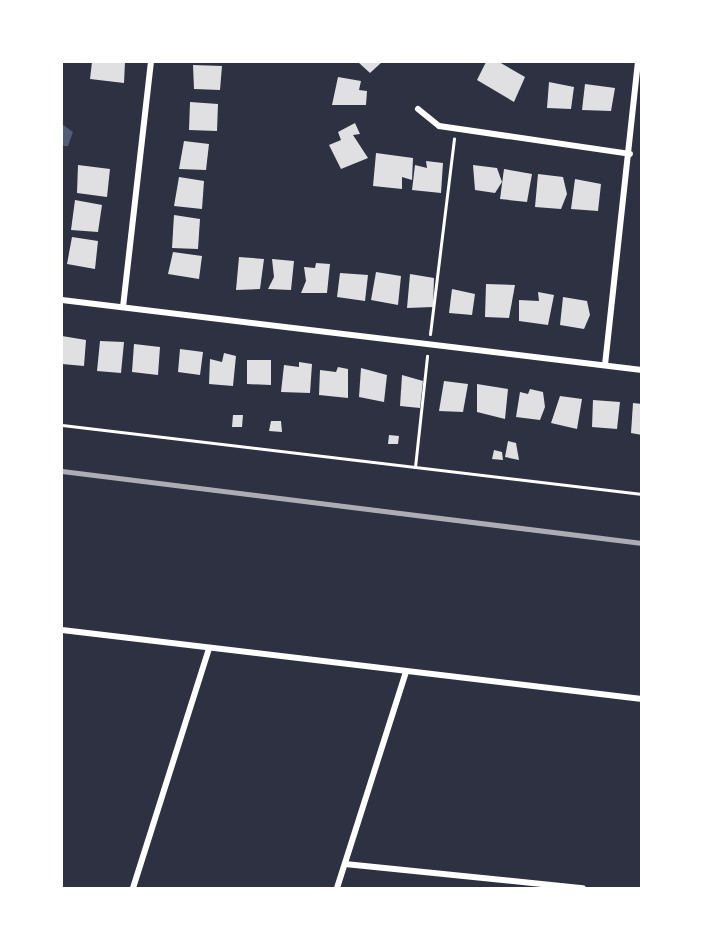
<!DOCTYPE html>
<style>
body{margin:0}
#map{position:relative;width:703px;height:950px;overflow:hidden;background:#2d3142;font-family:"DM Sans",sans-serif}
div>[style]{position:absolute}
.water>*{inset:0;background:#4f5d75}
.building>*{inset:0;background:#e0e0e3}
.path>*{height:3px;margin:-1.5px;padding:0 1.5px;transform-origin:1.5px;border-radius:1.5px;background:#fff}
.minor>*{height:6px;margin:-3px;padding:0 3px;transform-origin:3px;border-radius:3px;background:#fff}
.rail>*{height:4.5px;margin:-2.25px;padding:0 2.25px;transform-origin:2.25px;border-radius:2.25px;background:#abadb3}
span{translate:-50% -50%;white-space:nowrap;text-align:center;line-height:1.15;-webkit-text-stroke:6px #fff;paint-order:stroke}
.frame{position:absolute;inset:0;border:63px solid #fff;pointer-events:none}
</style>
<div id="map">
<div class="water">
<i style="clip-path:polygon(62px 124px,73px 132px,68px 146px,62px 146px)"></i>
</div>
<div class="building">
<i style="clip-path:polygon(92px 62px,125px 62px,124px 83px,90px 79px)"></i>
<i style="clip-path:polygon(358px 62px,382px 62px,370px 73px)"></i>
<i style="clip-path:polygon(486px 62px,499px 62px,525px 77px,514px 102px,477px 80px)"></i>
<i style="clip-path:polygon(193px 65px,222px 66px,220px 90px,194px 89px)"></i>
<i style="clip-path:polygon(338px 77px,361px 81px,359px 90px,367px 91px,366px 105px,332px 105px)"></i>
<i style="clip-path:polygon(549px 82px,574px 87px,571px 109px,547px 108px)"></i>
<i style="clip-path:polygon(585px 84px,615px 88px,611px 111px,582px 110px)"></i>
<i style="clip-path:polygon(190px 102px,218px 104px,217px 131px,189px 130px)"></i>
<i style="clip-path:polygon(355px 123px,360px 134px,353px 135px,368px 158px,341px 169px,329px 145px,341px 140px,338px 132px)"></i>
<i style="clip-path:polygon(184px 141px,209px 144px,206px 170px,179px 169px)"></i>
<i style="clip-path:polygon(376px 153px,413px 158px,412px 180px,402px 177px,402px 189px,373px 186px)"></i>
<i style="clip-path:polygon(426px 161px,443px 163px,441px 193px,412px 190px,415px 165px,427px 168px)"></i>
<i style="clip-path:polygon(78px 165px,110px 169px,107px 197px,77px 193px)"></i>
<i style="clip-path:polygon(473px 165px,497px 168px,502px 182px,495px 193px,475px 190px)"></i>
<i style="clip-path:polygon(504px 169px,532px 174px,527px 202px,500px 199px)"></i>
<i style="clip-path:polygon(538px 174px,563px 177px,567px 194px,561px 209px,535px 207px)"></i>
<i style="clip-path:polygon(179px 177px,204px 181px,202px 209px,174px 206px)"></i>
<i style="clip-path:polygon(575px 179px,601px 184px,598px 211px,571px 209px)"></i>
<i style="clip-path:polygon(75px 200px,102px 205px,98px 232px,71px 230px)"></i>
<i style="clip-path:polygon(174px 215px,200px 219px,198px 249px,172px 248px)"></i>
<i style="clip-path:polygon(72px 237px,98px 241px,95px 269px,67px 264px)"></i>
<i style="clip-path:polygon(173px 252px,202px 256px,199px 279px,168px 274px)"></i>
<i style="clip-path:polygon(239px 257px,264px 259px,260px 289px,236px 290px)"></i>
<i style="clip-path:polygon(272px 259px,294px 261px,291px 290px,268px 289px,274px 277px)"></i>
<i style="clip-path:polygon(316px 263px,330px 264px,327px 293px,301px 293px,306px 281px,304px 267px,315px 268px)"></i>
<i style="clip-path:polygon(376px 272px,401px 276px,398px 305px,371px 300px)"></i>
<i style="clip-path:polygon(340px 273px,368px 275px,365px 301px,337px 297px)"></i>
<i style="clip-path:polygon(410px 274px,434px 278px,433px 307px,407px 308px)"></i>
<i style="clip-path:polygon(486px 284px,515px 285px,509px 318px,485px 317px)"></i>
<i style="clip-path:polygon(452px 289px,475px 294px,472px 315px,449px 313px)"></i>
<i style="clip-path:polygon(538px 292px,554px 295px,548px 325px,519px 321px,519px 300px,539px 301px)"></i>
<i style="clip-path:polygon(563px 297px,587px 301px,590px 315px,584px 329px,560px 325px)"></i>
<i style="clip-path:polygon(62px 336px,86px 340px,84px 366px,62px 364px)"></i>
<i style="clip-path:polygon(100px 341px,124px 342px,121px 373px,97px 371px)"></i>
<i style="clip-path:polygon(134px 344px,160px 347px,158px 375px,132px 372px)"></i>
<i style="clip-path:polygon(180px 349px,203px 352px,200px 375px,178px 372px)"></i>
<i style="clip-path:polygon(224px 353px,236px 356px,233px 386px,209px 384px,210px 359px,222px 362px)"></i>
<i style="clip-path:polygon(247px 360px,271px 360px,271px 385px,247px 384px)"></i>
<i style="clip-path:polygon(299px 362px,312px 364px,310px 393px,281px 392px,284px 365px,299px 367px)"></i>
<i style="clip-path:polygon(338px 367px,348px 369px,348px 398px,319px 395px,320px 370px,336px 372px)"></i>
<i style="clip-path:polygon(361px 368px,387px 375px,384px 402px,359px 397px)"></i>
<i style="clip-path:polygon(402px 375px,423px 381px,420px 408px,400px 406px)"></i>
<i style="clip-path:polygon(444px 381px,468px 384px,463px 412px,439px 411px)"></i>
<i style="clip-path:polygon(477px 384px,508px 389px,505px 419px,477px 412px)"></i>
<i style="clip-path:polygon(530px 389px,543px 392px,545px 407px,540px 420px,516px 417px,520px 392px,528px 394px)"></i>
<i style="clip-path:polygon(560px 396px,582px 399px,577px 429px,551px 423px)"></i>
<i style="clip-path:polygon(593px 400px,620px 402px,617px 429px,592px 427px)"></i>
<i style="clip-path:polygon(633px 403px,642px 404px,642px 435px,631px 433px)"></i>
<i style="clip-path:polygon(233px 415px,243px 415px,242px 427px,232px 427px)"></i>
<i style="clip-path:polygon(271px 421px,281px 421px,282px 432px,269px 431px)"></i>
<i style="clip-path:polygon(389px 435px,399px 436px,398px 444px,388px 444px)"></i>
<i style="clip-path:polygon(508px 441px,516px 443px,519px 460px,505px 457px)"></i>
<i style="clip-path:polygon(494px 450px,502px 452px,503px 460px,492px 459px)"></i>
</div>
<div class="path">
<i style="left:430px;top:334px;width:197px;rotate:-83deg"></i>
<i style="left:62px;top:425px;width:584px;rotate:6.78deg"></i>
<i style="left:415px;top:467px;width:112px;rotate:-83.8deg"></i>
</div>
<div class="minor">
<i style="left:418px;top:109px;width:27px;rotate:39deg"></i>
<i style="left:439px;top:126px;width:193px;rotate:8.3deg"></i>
<i style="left:62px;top:300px;width:584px;rotate:6.88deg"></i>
<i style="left:123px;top:307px;width:247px;rotate:-83.5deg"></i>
<i style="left:605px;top:365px;width:305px;rotate:-83.8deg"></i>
<i style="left:62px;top:630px;width:584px;rotate:6.78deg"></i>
<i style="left:345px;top:864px;width:239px;rotate:5.8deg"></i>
<i style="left:133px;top:888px;width:252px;rotate:-72.4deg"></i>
<i style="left:337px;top:888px;width:227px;rotate:-72.3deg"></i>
</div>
<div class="rail">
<i style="left:62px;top:471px;width:584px;rotate:7.08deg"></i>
</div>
<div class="frame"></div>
</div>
